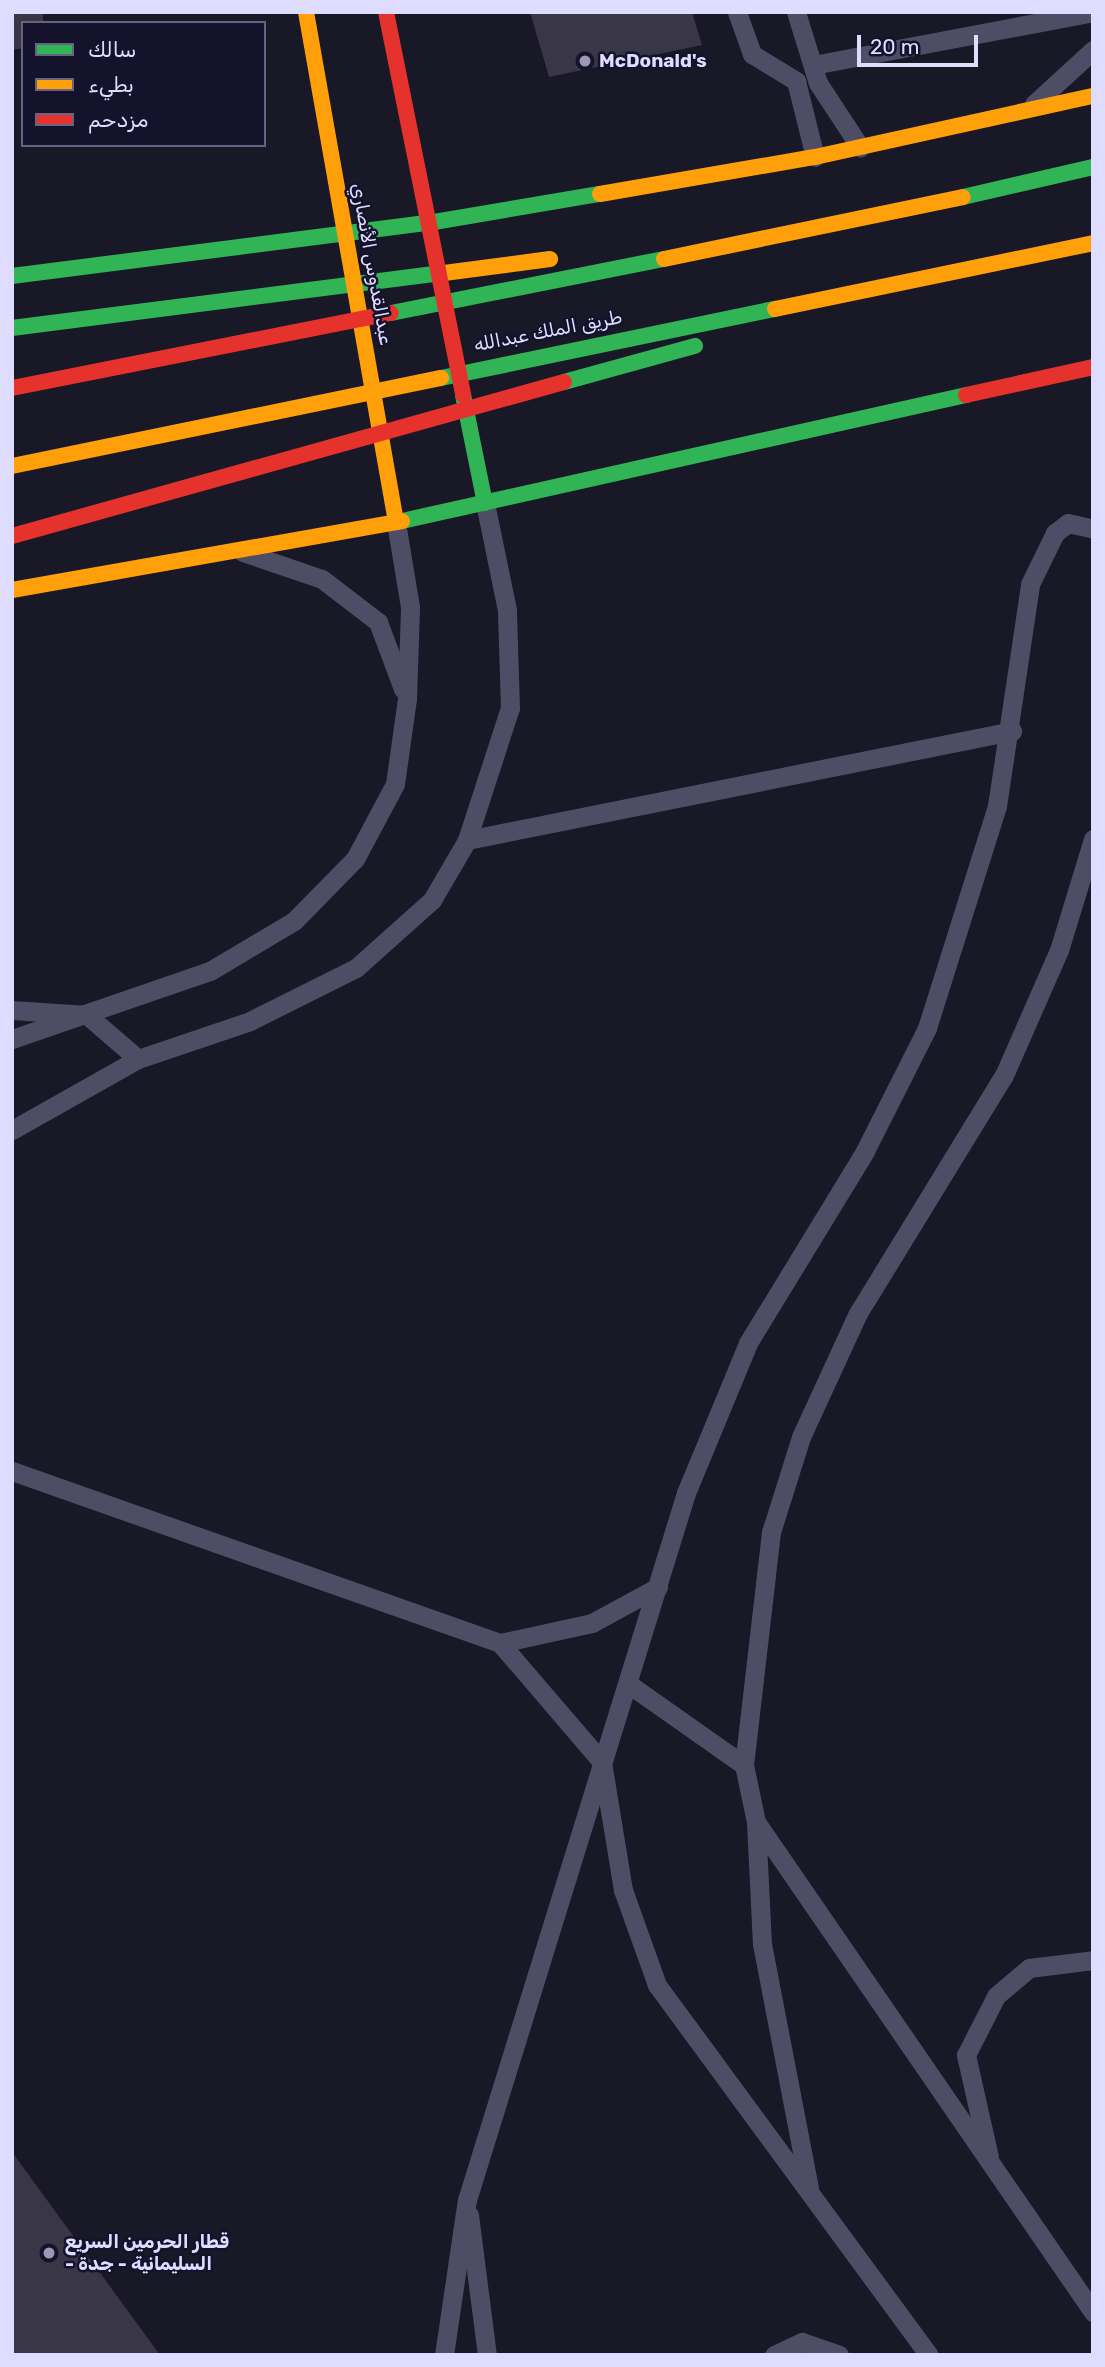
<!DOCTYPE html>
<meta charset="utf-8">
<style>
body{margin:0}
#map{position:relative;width:1105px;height:2367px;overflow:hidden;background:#191826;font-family:Rubik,Vazirmatn,sans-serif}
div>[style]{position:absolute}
.building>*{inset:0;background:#383647}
.lane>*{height:19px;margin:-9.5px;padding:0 9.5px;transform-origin:9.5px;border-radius:9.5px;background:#4d4d66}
.fast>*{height:16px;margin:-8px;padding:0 8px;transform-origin:8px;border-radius:8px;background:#30b455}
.slow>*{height:16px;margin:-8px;padding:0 8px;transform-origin:8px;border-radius:8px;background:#ff9f0a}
.jam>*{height:16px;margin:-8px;padding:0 8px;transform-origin:8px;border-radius:8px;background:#e5322d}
.dots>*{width:19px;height:19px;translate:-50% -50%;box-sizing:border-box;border:4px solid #15122c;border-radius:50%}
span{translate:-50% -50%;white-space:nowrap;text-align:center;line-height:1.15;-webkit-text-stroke:5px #15122c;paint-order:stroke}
.poi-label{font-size:19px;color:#dfddff;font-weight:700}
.left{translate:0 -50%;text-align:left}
.street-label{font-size:19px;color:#dfddff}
.frame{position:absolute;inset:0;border:14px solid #dfddff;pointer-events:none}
.legend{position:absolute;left:21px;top:21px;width:245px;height:126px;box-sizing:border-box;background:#15122c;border:2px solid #666380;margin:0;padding:9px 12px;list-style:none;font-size:21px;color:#dfddff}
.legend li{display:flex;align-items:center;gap:14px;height:35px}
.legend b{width:35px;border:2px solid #666380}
.scale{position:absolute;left:857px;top:35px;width:121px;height:32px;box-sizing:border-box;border:4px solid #dfddff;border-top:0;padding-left:9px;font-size:21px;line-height:24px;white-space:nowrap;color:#dfddff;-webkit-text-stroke:5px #15122c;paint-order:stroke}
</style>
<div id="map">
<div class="building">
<i style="clip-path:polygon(12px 12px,43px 12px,43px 23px,23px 23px,23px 48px,12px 50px)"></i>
<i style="clip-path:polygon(530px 12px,692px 12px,702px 45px,549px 77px)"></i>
<i style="clip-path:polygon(12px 2152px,160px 2355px,12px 2355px)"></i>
</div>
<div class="lane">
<i style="left:737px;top:12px;width:45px;rotate:70.3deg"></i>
<i style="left:752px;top:54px;width:52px;rotate:31.5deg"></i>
<i style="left:796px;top:81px;width:78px;rotate:76deg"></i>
<i style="left:796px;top:12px;width:74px;rotate:72.8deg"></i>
<i style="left:818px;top:83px;width:77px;rotate:56.7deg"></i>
<i style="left:813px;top:65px;width:285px;rotate:-10.7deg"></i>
<i style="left:1034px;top:104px;width:80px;rotate:-42.5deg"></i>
<i style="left:243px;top:552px;width:83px;rotate:18.9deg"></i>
<i style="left:322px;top:579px;width:71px;rotate:37.5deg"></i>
<i style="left:378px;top:622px;width:72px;rotate:69.5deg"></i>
<i style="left:1093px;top:839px;width:116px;rotate:107deg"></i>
<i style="left:1059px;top:950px;width:137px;rotate:113.7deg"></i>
<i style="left:1004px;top:1075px;width:279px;rotate:121.5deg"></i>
<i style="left:858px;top:1313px;width:136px;rotate:114.7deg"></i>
<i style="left:801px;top:1437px;width:100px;rotate:107.5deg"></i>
<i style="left:771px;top:1532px;width:235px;rotate:96.6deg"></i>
<i style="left:744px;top:1765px;width:58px;rotate:78.1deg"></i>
<i style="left:756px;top:1822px;width:595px;rotate:55.48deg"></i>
<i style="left:467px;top:840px;width:556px;rotate:-11.31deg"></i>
<i style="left:12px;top:1010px;width:75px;rotate:3.8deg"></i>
<i style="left:87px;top:1015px;width:67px;rotate:40.8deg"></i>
<i style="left:12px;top:1039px;width:209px;rotate:-19deg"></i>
<i style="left:210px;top:971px;width:98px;rotate:-30.8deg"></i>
<i style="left:294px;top:921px;width:87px;rotate:-45.5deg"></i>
<i style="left:355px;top:859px;width:85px;rotate:-61.9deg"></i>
<i style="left:395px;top:784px;width:86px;rotate:-82deg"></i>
<i style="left:407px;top:699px;width:92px;rotate:-88.1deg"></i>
<i style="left:410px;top:607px;width:86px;rotate:-99.4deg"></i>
<i style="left:12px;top:1130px;width:145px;rotate:-29.4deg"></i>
<i style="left:138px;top:1059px;width:118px;rotate:-18.7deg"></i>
<i style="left:250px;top:1021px;width:119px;rotate:-26.6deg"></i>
<i style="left:356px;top:968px;width:102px;rotate:-41.8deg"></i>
<i style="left:432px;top:900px;width:69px;rotate:-59.7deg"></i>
<i style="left:467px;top:840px;width:139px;rotate:-72deg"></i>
<i style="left:510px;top:708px;width:98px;rotate:-91.8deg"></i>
<i style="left:507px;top:610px;width:109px;rotate:-101.6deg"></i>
<i style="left:12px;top:1471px;width:517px;rotate:19.42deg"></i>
<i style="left:658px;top:1587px;width:75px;rotate:151.4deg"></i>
<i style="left:592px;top:1623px;width:94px;rotate:167.7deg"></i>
<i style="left:500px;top:1643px;width:157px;rotate:49.4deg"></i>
<i style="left:602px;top:1762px;width:130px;rotate:80.7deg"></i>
<i style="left:623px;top:1890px;width:101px;rotate:70.3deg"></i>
<i style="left:657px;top:1985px;width:459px;rotate:53.7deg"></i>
<i style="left:630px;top:1685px;width:139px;rotate:35.1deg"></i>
<i style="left:756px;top:1822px;width:122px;rotate:87.2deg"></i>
<i style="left:762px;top:1944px;width:248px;rotate:79.1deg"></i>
<i style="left:989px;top:2157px;width:105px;rotate:-102.7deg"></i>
<i style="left:966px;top:2055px;width:66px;rotate:-63deg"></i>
<i style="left:996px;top:1996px;width:43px;rotate:-40.3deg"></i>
<i style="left:1029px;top:1968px;width:64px;rotate:-7.1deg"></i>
<i style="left:469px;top:2215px;width:141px;rotate:82.7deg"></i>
<i style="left:444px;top:2355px;width:157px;rotate:-81.6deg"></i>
<i style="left:467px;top:2200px;width:740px;rotate:-72.79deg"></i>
<i style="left:686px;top:1493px;width:162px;rotate:-67.5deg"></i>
<i style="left:748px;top:1343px;width:225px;rotate:-58.6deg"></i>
<i style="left:865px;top:1151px;width:138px;rotate:-63.2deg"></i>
<i style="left:927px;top:1028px;width:233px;rotate:-72.5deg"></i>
<i style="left:997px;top:806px;width:224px;rotate:-81.5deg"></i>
<i style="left:1030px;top:584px;width:57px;rotate:-63.9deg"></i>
<i style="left:1055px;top:533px;width:16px;rotate:-38deg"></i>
<i style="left:1068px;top:523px;width:26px;rotate:13deg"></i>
<i style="left:774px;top:2355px;width:31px;rotate:-25deg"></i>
<i style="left:802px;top:2342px;width:39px;rotate:19deg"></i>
</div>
<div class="fast">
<i style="left:963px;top:197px;width:133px;rotate:-13deg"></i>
<i style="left:12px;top:276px;width:419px;rotate:-7.3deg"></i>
<i style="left:428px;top:223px;width:174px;rotate:-9.6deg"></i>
<i style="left:391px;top:313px;width:278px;rotate:-11.2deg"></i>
<i style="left:12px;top:328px;width:435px;rotate:-7.3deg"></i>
<i style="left:441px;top:378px;width:341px;rotate:-11.7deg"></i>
<i style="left:564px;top:382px;width:136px;rotate:-15.4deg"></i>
<i style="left:463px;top:395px;width:110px;rotate:78.5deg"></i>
<i style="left:402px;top:521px;width:578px;rotate:-12.59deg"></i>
</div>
<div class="slow">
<i style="left:306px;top:12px;width:518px;rotate:79.99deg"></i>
<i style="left:600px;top:194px;width:218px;rotate:-9.8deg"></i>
<i style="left:815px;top:157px;width:285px;rotate:-12.4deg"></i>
<i style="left:664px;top:259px;width:305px;rotate:-11.7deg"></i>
<i style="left:444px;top:273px;width:107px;rotate:-7.5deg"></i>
<i style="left:775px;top:309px;width:325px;rotate:-11.7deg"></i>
<i style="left:12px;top:466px;width:438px;rotate:-11.6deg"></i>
<i style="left:12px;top:590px;width:396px;rotate:-10deg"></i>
</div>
<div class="jam">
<i style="left:386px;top:12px;width:391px;rotate:78.6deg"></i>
<i style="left:12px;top:388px;width:386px;rotate:-11.2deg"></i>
<i style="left:966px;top:395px;width:130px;rotate:-12.4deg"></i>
<i style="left:12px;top:536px;width:573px;rotate:-15.59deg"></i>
</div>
<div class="dots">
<i style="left:585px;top:61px;background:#9a98b3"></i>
<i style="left:49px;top:2253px;background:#9a98b3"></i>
</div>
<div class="poi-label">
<span class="left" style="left:599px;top:61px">McDonald's</span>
<span class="left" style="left:65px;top:2253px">قطار الحرمين السريع<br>- السليمانية - جدة</span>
</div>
<div class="street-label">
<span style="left:372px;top:264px;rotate:80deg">عبدالقدوس الأنصاري</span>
<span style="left:548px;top:331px;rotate:-11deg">طريق الملك عبدالله</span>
</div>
<div class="frame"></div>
<ul class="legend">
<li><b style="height:9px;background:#30b455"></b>سالك</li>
<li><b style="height:9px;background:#ff9f0a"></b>بطيء</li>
<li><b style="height:9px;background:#e5322d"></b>مزدحم</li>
</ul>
<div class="scale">20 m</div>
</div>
